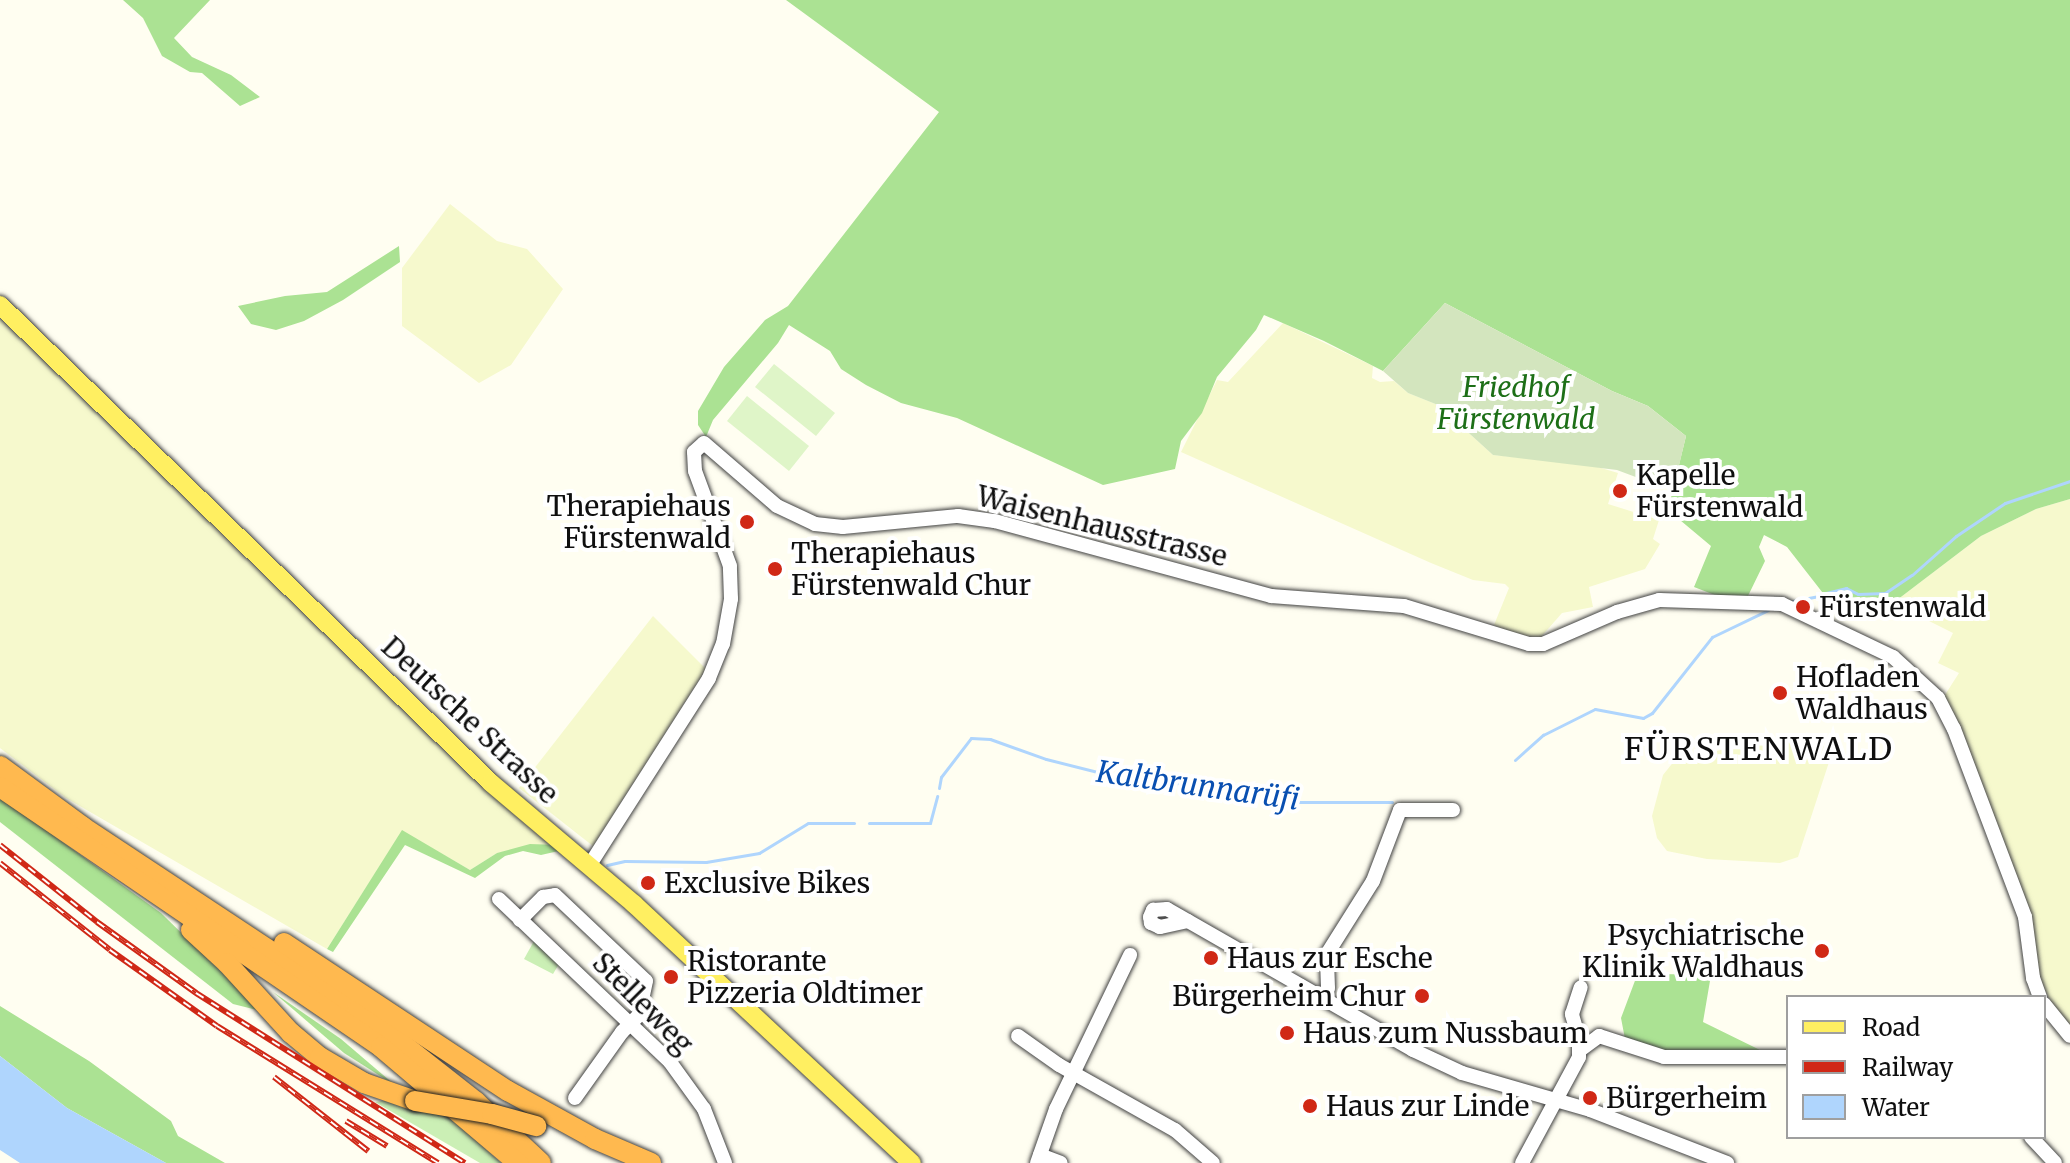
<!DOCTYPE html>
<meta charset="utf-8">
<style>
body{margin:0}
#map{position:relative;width:2070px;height:1163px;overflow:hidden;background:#fffef1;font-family:Merriweather,serif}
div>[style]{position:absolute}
.farmland>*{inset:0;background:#f6f9cd}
.green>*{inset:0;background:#cbefb5}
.forest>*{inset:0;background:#abe293}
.cemetery>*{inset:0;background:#d3e5be}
.pitch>*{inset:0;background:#dff5c8}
.water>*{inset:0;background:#afd5fd}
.stream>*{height:3px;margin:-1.5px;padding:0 1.5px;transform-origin:1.5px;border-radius:1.5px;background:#afd5fd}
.roads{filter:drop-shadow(0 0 2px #424242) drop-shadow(0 0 2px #424242)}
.minor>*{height:14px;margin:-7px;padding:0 7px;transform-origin:7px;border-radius:7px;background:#fff}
.major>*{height:18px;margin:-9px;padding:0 9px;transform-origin:9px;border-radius:9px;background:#ffef61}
.highway>*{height:20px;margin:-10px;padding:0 10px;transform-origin:10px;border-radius:10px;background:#ffb94f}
.rail>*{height:6px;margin-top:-3px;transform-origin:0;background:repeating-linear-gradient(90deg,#fff 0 9px,#d02816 0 18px);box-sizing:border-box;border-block:2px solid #d02816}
.bridges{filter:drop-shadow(0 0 2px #202020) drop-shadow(0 0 2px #202020)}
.highway-bridge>*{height:20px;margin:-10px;padding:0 10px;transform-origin:10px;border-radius:10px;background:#ffb94f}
.dots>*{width:22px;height:22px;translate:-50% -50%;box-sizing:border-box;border:4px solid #fff;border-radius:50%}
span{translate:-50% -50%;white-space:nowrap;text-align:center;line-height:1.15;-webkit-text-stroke:8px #fff;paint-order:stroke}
.park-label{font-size:28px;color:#1d6f17;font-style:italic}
.poi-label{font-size:28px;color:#0f0f0f}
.left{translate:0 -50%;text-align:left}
.right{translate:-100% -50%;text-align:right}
.street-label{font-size:28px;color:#0f0f0f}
.water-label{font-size:30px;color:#094fb1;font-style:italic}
.quarter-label{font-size:32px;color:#0f0f0f;letter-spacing:2px}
.legend{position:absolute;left:1786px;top:995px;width:260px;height:144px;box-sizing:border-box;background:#fff;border:2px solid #9f9f9f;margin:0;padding:10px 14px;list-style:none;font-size:24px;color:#0f0f0f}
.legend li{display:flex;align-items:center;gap:16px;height:40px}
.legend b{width:40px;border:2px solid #9f9f9f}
</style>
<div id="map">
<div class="farmland">
<i style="clip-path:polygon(450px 204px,497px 241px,527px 249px,563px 289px,511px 365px,479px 383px,402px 326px,402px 268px)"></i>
<i style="clip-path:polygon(0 312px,558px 845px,497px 853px,470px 870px,402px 831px,327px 949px,66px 798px,0 748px)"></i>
<i style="clip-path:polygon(1283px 323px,1373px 366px,1372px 378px,1380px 382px,1394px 381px,1408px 393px,1438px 405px,1493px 455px,1591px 465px,1618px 473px,1608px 504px,1659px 520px,1653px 539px,1660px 544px,1645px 569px,1589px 587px,1593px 607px,1562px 613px,1541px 637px,1517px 636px,1494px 625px,1509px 588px,1505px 584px,1473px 580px,1431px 563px,1181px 452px,1217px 380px,1228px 382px)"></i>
<i style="clip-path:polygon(2070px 499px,2070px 1027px,2059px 1017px,2035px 971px,2033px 930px,1943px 698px,1959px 673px,1938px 663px,1953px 633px,1893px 603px,1981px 536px,2036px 509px)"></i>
<i style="clip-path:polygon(653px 616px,706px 669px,593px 846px,519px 788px)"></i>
<i style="clip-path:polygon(1799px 733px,1830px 750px,1831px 756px,1798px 857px,1780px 863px,1707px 859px,1667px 851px,1657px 838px,1652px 816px,1663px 775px,1675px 760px)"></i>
</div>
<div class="green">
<i style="clip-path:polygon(534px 941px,559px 964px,553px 974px,524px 959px)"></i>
<i style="clip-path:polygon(388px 1100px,450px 1117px,501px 1163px,480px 1163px,375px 1102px)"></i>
</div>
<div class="forest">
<i style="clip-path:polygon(123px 0,210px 0,174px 38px,192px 57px,231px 75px,260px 97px,240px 106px,202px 73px,190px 72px,162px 56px,143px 18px)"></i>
<i style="clip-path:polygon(786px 0,2070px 0,2070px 499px,2036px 509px,1981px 536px,1893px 603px,1833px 606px,1787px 547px,1764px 535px,1759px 547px,1765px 561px,1747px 598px,1720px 597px,1694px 587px,1711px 546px,1668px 510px,1686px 436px,1648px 406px,1612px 391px,1445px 303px,1383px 371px,1324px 341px,1264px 315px,1256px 330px,1217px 377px,1202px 413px,1181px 441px,1175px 469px,1103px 485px,957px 418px,901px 403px,866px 385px,841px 369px,830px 351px,789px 325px,778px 343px,713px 420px,706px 437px,698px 425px,698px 411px,724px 367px,765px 320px,788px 306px,939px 112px)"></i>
<i style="clip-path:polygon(399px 246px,400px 262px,343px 300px,304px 321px,276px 330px,251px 324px,238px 306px,285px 296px,327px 292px)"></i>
<i style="clip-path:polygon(0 797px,161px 913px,261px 1011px,233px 1004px,0 822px)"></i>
<i style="clip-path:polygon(402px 830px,470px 870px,497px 853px,530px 844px,558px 845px,563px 850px,541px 855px,523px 851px,505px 856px,475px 878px,405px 845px,333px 952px,327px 949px)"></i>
<i style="clip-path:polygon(1660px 974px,1711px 975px,1703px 1022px,1760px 1050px,1670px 1054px,1625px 1039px,1621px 1018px,1636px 978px)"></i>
<i style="clip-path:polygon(273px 992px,341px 1039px,396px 1086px,344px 1053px)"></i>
<i style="clip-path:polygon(0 1006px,89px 1061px,171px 1121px,178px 1136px,225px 1163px,166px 1163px,67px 1108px,0 1056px)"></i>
</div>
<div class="cemetery">
<i style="clip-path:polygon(1445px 303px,1612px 391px,1648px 406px,1686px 436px,1673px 491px,1617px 470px,1493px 455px,1438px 405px,1408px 393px,1383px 371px)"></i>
</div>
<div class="pitch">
<i style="clip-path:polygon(774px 364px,835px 413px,816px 436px,755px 387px)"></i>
<i style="clip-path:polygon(747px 396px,809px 446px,789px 471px,727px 421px)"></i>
</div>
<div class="water">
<i style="clip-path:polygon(0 1056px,67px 1108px,166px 1163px,20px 1163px,0 1150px)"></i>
</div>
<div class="stream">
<i style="left:1826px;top:593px;width:21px;rotate:-14deg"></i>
<i style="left:1846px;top:588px;width:13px;rotate:27deg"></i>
<i style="left:1858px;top:594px;width:27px;rotate:-2deg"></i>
<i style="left:1885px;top:593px;width:32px;rotate:-34deg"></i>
<i style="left:1912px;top:575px;width:59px;rotate:-41.6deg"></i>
<i style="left:1956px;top:536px;width:59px;rotate:-34deg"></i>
<i style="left:2005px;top:503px;width:69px;rotate:-18.7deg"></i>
<i style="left:1793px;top:601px;width:25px;rotate:-11deg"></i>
<i style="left:1515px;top:760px;width:38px;rotate:-42deg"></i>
<i style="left:1543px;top:735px;width:58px;rotate:-26.6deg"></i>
<i style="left:1595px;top:709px;width:49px;rotate:10.6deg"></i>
<i style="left:1643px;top:718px;width:10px;rotate:-29deg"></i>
<i style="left:1652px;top:713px;width:97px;rotate:-51.7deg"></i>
<i style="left:1712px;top:637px;width:62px;rotate:-25.7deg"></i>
<i style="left:939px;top:788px;width:11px;rotate:-80deg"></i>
<i style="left:941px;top:777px;width:49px;rotate:-52.4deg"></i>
<i style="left:971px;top:738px;width:19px;rotate:3deg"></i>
<i style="left:990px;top:739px;width:59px;rotate:19.7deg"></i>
<i style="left:1046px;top:759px;width:94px;rotate:14.2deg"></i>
<i style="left:1137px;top:782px;width:97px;rotate:1.8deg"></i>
<i style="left:1234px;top:785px;width:64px;rotate:15.3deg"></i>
<i style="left:1296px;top:802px;width:96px"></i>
<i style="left:869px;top:823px;width:61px"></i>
<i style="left:930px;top:823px;width:28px;rotate:-75deg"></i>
<i style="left:607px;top:865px;width:18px;rotate:-13deg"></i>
<i style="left:625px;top:861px;width:81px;rotate:0.7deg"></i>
<i style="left:706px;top:862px;width:54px;rotate:-9.6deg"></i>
<i style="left:759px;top:853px;width:57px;rotate:-31.5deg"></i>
<i style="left:808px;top:823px;width:46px"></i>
</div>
<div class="roads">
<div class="minor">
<i style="left:589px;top:866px;width:223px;rotate:-57.4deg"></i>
<i style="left:709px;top:678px;width:37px;rotate:-68deg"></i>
<i style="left:723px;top:644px;width:46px;rotate:-79.9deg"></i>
<i style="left:731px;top:599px;width:33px;rotate:-92deg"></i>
<i style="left:730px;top:566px;width:101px;rotate:-110.2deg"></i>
<i style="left:695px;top:471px;width:19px;rotate:-93deg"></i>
<i style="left:694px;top:452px;width:13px;rotate:-42deg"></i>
<i style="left:704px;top:443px;width:96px;rotate:40.8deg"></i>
<i style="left:777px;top:506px;width:42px;rotate:25.3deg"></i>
<i style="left:815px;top:524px;width:28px;rotate:6deg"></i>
<i style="left:843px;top:527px;width:116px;rotate:-5.5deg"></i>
<i style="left:958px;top:516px;width:37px;rotate:8deg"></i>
<i style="left:995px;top:521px;width:286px;rotate:15.2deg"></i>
<i style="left:1271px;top:596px;width:133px;rotate:4.3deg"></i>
<i style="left:1404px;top:606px;width:131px;rotate:16.9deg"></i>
<i style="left:1529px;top:644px;width:14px"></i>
<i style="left:1543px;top:644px;width:81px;rotate:-23.4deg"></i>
<i style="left:1617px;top:612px;width:44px;rotate:-15.9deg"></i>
<i style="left:1659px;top:600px;width:123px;rotate:1.9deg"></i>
<i style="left:1782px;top:604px;width:123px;rotate:25.5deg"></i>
<i style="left:1893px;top:657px;width:61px;rotate:42.3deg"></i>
<i style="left:1938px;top:698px;width:35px;rotate:63deg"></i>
<i style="left:1954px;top:729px;width:201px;rotate:69.3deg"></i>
<i style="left:2025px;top:917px;width:62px;rotate:82.5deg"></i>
<i style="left:2033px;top:978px;width:20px;rotate:70deg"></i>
<i style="left:499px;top:899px;width:236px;rotate:43.6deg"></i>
<i style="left:670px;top:1062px;width:58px;rotate:54.1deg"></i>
<i style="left:704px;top:1109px;width:58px;rotate:68.7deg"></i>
<i style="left:520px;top:920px;width:33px;rotate:-45deg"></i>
<i style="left:543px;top:897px;width:12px;rotate:-9deg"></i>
<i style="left:555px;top:895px;width:125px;rotate:43.4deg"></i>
<i style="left:646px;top:981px;width:35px;rotate:102deg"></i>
<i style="left:639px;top:1015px;width:24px;rotate:135deg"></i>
<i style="left:622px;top:1032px;width:81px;rotate:125.5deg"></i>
<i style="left:1188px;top:921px;width:29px;rotate:168deg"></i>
<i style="left:1160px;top:927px;width:10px;rotate:-156deg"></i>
<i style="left:1151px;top:923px;width:6px;rotate:-99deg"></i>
<i style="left:1150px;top:917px;width:8px;rotate:-67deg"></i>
<i style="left:1153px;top:910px;width:14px;rotate:-4deg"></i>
<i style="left:1167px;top:909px;width:284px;rotate:29.8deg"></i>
<i style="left:1413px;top:1050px;width:54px;rotate:25.1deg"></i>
<i style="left:1462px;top:1073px;width:133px;rotate:16.1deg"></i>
<i style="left:1590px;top:1110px;width:147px;rotate:21.1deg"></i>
<i style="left:1325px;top:999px;width:11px;rotate:-75deg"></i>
<i style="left:1328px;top:988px;width:34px;rotate:-92deg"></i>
<i style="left:1327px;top:954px;width:86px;rotate:-57.8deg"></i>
<i style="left:1373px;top:881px;width:76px;rotate:-69.2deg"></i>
<i style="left:1400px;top:810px;width:53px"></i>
<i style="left:2044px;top:1004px;width:41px;rotate:50.9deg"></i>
<i style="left:1018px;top:1036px;width:50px;rotate:35.3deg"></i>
<i style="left:1059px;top:1065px;width:133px;rotate:29.3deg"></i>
<i style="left:1175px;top:1130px;width:50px;rotate:41deg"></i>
<i style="left:1580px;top:1050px;width:24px;rotate:-36deg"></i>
<i style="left:1599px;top:1036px;width:68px;rotate:17.9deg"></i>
<i style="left:1664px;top:1057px;width:124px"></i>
<i style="left:2031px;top:1137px;width:35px;rotate:47deg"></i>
<i style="left:1040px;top:1155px;width:22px;rotate:21deg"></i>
<i style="left:1037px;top:1163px;width:57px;rotate:-70.6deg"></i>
<i style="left:1056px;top:1109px;width:171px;rotate:-64.3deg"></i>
<i style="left:1522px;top:1163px;width:120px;rotate:-61.7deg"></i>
<i style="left:1579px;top:1057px;width:18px;rotate:-90deg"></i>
<i style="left:1579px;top:1039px;width:26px;rotate:-106deg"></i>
<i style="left:1572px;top:1014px;width:28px;rotate:-72deg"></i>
</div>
<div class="major">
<i style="left:0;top:305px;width:685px;rotate:44.23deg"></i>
<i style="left:491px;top:783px;width:187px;rotate:40.2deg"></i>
<i style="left:634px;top:904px;width:380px;rotate:43deg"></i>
</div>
<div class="highway">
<i style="left:0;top:766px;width:103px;rotate:36.3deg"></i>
<i style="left:83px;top:827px;width:330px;rotate:33.5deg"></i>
<i style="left:358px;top:1009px;width:150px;rotate:38.2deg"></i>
<i style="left:476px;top:1102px;width:89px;rotate:43.2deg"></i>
<i style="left:0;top:787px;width:461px;rotate:34.3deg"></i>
<i style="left:381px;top:1047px;width:180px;rotate:40.3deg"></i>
<i style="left:191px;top:930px;width:49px;rotate:42.5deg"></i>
<i style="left:227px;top:963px;width:95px;rotate:47.6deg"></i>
<i style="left:291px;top:1033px;width:38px;rotate:40deg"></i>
<i style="left:320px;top:1057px;width:51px;rotate:30.6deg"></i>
<i style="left:364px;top:1083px;width:54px;rotate:19.4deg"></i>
<i style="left:284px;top:943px;width:268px;rotate:33.5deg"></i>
<i style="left:508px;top:1091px;width:99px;rotate:28.9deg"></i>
<i style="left:595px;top:1139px;width:61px;rotate:23.2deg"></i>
</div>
</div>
<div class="rail">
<i style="left:0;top:845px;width:124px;rotate:38.4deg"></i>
<i style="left:97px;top:922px;width:122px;rotate:35.6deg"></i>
<i style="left:196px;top:993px;width:318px;rotate:32.3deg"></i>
<i style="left:0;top:863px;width:140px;rotate:38.3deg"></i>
<i style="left:110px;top:950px;width:131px;rotate:35.4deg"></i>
<i style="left:217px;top:1026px;width:260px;rotate:31.8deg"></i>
<i style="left:274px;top:1077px;width:120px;rotate:38.2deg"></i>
<i style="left:346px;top:1121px;width:48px;rotate:31.4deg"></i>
</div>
<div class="bridges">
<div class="highway-bridge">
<i style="left:415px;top:1101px;width:78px;rotate:9.6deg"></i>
<i style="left:492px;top:1114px;width:46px;rotate:15.3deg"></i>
</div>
</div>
<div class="dots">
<i style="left:1620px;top:491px;background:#d02816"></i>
<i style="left:747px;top:522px;background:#d02816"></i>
<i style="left:775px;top:569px;background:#d02816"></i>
<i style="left:1803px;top:607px;background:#d02816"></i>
<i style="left:1780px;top:693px;background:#d02816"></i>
<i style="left:648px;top:883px;background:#d02816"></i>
<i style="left:1822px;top:951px;background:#d02816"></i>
<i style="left:1211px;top:958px;background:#d02816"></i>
<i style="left:671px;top:977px;background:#d02816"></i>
<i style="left:1422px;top:996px;background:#d02816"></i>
<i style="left:1287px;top:1033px;background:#d02816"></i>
<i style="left:1590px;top:1098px;background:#d02816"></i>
<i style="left:1310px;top:1106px;background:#d02816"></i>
</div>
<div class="park-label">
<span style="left:1516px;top:403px">Friedhof<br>Fürstenwald</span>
</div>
<div class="poi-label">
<span class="left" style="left:1636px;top:491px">Kapelle<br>Fürstenwald</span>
<span class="right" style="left:731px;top:522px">Therapiehaus<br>Fürstenwald</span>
<span class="left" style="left:791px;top:569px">Therapiehaus<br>Fürstenwald Chur</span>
<span class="left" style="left:1819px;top:607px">Fürstenwald</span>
<span class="left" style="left:1796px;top:693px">Hofladen<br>Waldhaus</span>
<span class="left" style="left:664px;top:883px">Exclusive Bikes</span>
<span class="right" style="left:1804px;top:951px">Psychiatrische<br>Klinik Waldhaus</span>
<span class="left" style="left:1227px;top:958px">Haus zur Esche</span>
<span class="left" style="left:687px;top:977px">Ristorante<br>Pizzeria Oldtimer</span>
<span class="right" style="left:1406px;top:996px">Bürgerheim Chur</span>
<span class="left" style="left:1303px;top:1033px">Haus zum Nussbaum</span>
<span class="left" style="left:1606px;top:1098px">Bürgerheim</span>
<span class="left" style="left:1326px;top:1106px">Haus zur Linde</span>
</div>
<div class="street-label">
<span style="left:1102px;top:526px;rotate:14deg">Waisenhausstrasse</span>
<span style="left:470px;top:720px;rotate:43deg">Deutsche Strasse</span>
<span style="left:643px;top:1003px;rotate:45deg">Stelleweg</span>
</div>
<div class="water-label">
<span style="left:1198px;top:785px;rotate:8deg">Kaltbrunnarüfi</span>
</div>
<div class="quarter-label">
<span style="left:1759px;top:749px">FÜRSTENWALD</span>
</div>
<ul class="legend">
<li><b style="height:10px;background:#ffef61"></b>Road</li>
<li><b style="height:10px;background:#d02816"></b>Railway</li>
<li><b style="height:22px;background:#afd5fd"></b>Water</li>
</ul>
</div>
